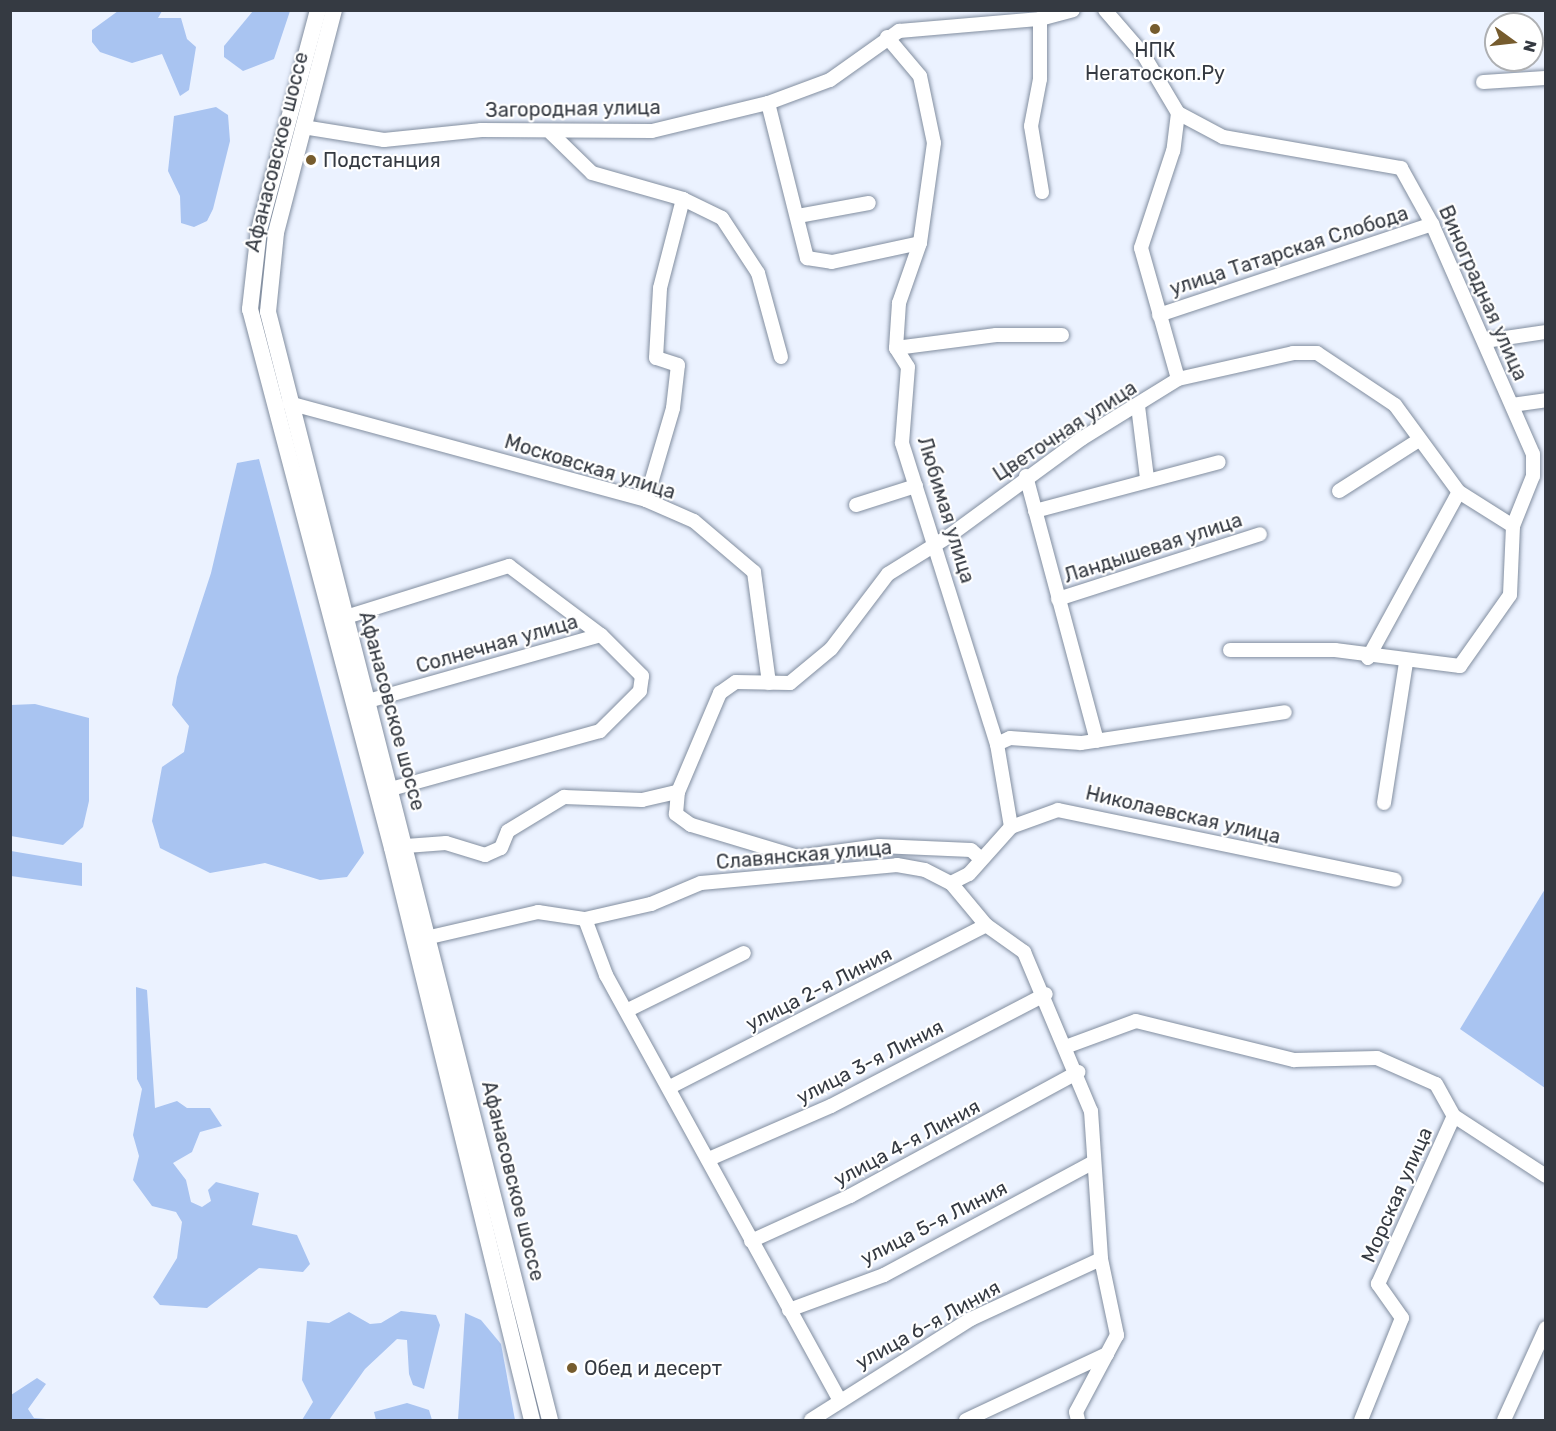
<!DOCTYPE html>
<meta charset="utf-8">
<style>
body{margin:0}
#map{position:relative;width:1556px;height:1431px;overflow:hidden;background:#ebf2ff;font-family:Rubik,sans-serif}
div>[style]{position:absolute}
.forest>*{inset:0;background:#a9c4f1}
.roads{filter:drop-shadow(0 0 2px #828ea0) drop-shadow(0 0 2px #828ea0)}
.minor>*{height:14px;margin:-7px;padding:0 7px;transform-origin:7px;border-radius:7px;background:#fff}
.major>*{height:16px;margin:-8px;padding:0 8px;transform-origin:8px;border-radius:8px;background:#fff}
.dots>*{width:16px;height:16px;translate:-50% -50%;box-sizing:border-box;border:3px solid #fff;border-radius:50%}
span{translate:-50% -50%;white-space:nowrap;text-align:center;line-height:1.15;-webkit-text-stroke:4.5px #fff;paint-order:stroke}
.poi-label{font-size:20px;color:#353a42}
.left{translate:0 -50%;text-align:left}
.street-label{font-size:20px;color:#353a42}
.frame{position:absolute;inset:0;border:12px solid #353a42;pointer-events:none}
.north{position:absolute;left:1484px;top:12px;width:60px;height:60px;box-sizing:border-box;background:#fff;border:2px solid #aeb0b3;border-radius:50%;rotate:105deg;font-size:16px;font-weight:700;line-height:24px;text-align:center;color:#353a42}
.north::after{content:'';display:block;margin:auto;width:21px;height:27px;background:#765c2e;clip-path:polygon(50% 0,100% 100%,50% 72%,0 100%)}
</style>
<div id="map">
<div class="forest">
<i style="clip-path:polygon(118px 11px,162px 11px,158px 18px,181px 18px,187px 39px,196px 47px,189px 90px,180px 96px,162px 54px,132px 63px,100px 52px,92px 42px,92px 30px)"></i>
<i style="clip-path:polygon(253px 11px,290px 11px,274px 59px,243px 71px,224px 57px,224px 46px)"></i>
<i style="clip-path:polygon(216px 107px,228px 115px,230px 141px,213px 209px,207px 221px,194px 227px,181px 223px,180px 196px,168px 171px,174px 116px)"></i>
<i style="clip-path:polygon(259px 459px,364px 853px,347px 877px,320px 880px,265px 863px,210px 873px,160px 848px,152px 821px,162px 767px,184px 752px,189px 726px,172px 705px,177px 677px,211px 573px,237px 463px)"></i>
<i style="clip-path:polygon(35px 704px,89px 718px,89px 801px,83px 827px,63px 845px,11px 836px,11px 705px)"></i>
<i style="clip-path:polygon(11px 851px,82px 863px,82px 886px,11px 876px)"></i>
<i style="clip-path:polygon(1545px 889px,1546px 1088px,1545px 1088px,1460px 1029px)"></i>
<i style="clip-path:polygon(136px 987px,147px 990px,155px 1108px,177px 1101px,187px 1108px,210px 1108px,222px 1126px,200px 1132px,192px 1152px,173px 1163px,186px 1180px,191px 1202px,202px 1207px,211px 1201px,208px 1190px,216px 1182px,259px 1193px,252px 1225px,297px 1235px,310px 1264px,303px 1272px,259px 1268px,207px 1308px,160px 1305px,153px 1297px,177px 1258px,182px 1222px,176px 1212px,152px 1206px,133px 1180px,139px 1156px,133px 1135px,142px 1089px,137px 1079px)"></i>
<i style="clip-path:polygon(401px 1311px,436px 1315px,440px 1325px,424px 1389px,413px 1385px,409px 1374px,407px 1340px,397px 1339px,365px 1369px,329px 1420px,302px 1420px,313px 1402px,302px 1380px,307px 1321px,329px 1323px,349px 1312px,370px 1324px,381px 1323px)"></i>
<i style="clip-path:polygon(465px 1313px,481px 1320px,501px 1344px,515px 1420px,458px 1420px)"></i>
<i style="clip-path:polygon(37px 1378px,46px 1384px,28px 1409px,34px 1418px,59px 1420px,11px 1420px,11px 1395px)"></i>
<i style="clip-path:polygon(407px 1403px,429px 1410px,432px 1420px,376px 1420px,374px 1412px)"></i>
</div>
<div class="roads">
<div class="minor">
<i style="left:1105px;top:10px;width:58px;rotate:49.2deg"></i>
<i style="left:1143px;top:54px;width:69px;rotate:59.3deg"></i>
<i style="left:1178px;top:113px;width:38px;rotate:97deg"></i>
<i style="left:1173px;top:151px;width:102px;rotate:108.3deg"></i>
<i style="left:1141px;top:248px;width:136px;rotate:74.2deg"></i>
<i style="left:1040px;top:19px;width:60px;rotate:90deg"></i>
<i style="left:1040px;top:79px;width:48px;rotate:100.8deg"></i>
<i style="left:1031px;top:126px;width:67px;rotate:80.5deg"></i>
<i style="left:887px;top:37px;width:51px;rotate:49.8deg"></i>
<i style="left:920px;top:76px;width:68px;rotate:78.2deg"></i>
<i style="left:934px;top:143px;width:101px;rotate:98deg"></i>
<i style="left:920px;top:243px;width:64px;rotate:109.3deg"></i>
<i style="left:899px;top:303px;width:45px;rotate:93.8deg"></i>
<i style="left:896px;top:348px;width:22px;rotate:58deg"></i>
<i style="left:908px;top:367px;width:76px;rotate:94.5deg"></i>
<i style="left:902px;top:443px;width:316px;rotate:72.5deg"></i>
<i style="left:997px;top:744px;width:84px;rotate:80.4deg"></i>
<i style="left:1483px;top:82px;width:63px;rotate:-3.6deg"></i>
<i style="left:768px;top:103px;width:160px;rotate:75.9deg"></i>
<i style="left:807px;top:258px;width:25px;rotate:9deg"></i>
<i style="left:832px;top:262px;width:90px;rotate:-12.2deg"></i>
<i style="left:1178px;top:113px;width:51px;rotate:28.1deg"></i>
<i style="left:1223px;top:137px;width:181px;rotate:9.9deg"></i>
<i style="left:1401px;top:168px;width:64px;rotate:61deg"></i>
<i style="left:1432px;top:224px;width:251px;rotate:66.3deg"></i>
<i style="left:1533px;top:454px;width:22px;rotate:90deg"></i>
<i style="left:1533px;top:476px;width:54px;rotate:111.8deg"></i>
<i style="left:1513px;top:526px;width:69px;rotate:92.5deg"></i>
<i style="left:1510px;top:595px;width:87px;rotate:125.2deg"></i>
<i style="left:1460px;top:666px;width:126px;rotate:-172.7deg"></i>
<i style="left:1335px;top:650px;width:105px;rotate:180deg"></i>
<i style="left:303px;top:127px;width:82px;rotate:9.1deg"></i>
<i style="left:384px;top:140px;width:98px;rotate:-5.9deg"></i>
<i style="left:481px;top:130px;width:171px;rotate:0.3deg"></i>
<i style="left:652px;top:131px;width:119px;rotate:-13.6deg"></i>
<i style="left:768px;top:103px;width:66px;rotate:-20.4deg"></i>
<i style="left:830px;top:80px;width:85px;rotate:-35.4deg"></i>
<i style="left:899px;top:31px;width:142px;rotate:-4.9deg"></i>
<i style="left:1040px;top:19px;width:34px;rotate:-15deg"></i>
<i style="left:551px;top:133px;width:57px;rotate:44.3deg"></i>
<i style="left:592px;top:173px;width:95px;rotate:15.9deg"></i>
<i style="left:683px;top:199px;width:43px;rotate:26deg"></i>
<i style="left:722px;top:218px;width:66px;rotate:56.8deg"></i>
<i style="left:758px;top:273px;width:87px;rotate:74.7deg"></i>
<i style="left:798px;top:216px;width:72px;rotate:-10.4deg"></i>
<i style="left:1159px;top:315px;width:288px;rotate:-18.4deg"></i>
<i style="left:1485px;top:341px;width:62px;rotate:-8.4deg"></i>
<i style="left:896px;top:348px;width:101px;rotate:-7.4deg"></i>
<i style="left:996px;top:335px;width:66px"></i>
<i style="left:289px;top:403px;width:370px;rotate:15.2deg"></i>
<i style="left:646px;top:500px;width:52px;rotate:23.6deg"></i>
<i style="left:694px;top:521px;width:79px;rotate:40.4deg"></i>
<i style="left:754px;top:572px;width:112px;rotate:82.3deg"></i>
<i style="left:1512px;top:405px;width:34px;rotate:-8deg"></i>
<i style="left:1138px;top:406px;width:73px;rotate:82.9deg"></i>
<i style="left:1026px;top:476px;width:274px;rotate:75deg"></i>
<i style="left:1339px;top:491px;width:95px;rotate:-32.5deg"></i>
<i style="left:646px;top:500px;width:96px;rotate:-73.6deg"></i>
<i style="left:673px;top:408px;width:43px;rotate:-83.4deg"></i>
<i style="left:678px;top:365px;width:23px;rotate:-162deg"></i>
<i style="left:656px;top:358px;width:70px;rotate:-86.7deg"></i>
<i style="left:660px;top:288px;width:92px;rotate:-75.5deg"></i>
<i style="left:856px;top:505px;width:63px;rotate:-17.6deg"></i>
<i style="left:1035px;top:511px;width:190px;rotate:-14.9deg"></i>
<i style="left:1058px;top:599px;width:212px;rotate:-17.8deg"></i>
<i style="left:346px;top:617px;width:171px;rotate:-17.4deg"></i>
<i style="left:509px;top:566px;width:115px;rotate:36.9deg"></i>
<i style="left:601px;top:635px;width:58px;rotate:45deg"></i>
<i style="left:642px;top:676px;width:15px;rotate:98deg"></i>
<i style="left:640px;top:691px;width:57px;rotate:135deg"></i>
<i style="left:600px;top:731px;width:217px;rotate:164.5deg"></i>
<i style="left:1368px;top:658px;width:189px;rotate:-61.3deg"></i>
<i style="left:368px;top:701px;width:242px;rotate:-15.8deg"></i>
<i style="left:997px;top:744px;width:14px;rotate:-25deg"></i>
<i style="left:1010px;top:738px;width:71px;rotate:4deg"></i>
<i style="left:1081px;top:743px;width:206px;rotate:-8.6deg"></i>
<i style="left:1384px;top:803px;width:143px;rotate:-81.1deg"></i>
<i style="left:406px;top:846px;width:40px;rotate:-4.3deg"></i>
<i style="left:446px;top:843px;width:41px;rotate:17.1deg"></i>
<i style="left:485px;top:855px;width:17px;rotate:-24deg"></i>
<i style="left:501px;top:848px;width:18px;rotate:-68deg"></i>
<i style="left:508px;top:831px;width:66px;rotate:-31.3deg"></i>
<i style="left:564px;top:797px;width:78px;rotate:2.2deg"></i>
<i style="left:642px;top:800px;width:37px;rotate:-13deg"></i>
<i style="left:981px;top:859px;width:13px;rotate:-138deg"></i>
<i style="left:971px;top:850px;width:92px;rotate:-177.5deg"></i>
<i style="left:879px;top:846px;width:82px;rotate:172.3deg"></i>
<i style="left:798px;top:857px;width:112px;rotate:-163.3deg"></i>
<i style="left:691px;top:825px;width:19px;rotate:-144deg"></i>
<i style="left:676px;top:814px;width:22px;rotate:-85deg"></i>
<i style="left:678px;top:792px;width:108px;rotate:-67deg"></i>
<i style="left:720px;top:693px;width:19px;rotate:-35deg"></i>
<i style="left:736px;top:682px;width:54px;rotate:1.1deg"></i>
<i style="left:790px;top:683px;width:53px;rotate:-39.7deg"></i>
<i style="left:831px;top:649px;width:94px;rotate:-52.8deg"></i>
<i style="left:888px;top:574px;width:72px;rotate:-31.9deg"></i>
<i style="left:949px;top:536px;width:164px;rotate:-36.3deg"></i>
<i style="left:1081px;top:439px;width:114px;rotate:-31.7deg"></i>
<i style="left:1178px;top:379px;width:118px;rotate:-12.7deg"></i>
<i style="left:1293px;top:353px;width:24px"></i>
<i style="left:1317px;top:353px;width:94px;rotate:33.7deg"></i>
<i style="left:1395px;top:405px;width:108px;rotate:53.7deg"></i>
<i style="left:1459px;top:492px;width:64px;rotate:32.2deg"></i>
<i style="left:951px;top:883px;width:20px;rotate:-27deg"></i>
<i style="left:969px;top:874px;width:63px;rotate:-48.2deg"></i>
<i style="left:1011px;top:827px;width:50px;rotate:-19.9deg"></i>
<i style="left:1058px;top:810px;width:344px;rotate:11.7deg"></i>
<i style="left:585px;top:919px;width:60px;rotate:69.4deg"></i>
<i style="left:606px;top:975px;width:483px;rotate:61.2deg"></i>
<i style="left:430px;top:937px;width:111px;rotate:-13deg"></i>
<i style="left:538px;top:912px;width:48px;rotate:8.5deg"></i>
<i style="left:585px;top:919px;width:68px;rotate:-12.8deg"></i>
<i style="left:651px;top:904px;width:54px;rotate:-22.8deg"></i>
<i style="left:701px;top:883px;width:197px;rotate:-5.2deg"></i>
<i style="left:897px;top:865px;width:28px;rotate:10deg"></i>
<i style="left:925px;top:870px;width:29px;rotate:27deg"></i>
<i style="left:951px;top:883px;width:55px;rotate:50.2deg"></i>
<i style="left:986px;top:925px;width:47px;rotate:35.4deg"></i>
<i style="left:1024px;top:952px;width:173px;rotate:67.2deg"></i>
<i style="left:1091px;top:1111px;width:148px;rotate:86.1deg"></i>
<i style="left:1101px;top:1259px;width:78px;rotate:78.1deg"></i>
<i style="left:1117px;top:1335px;width:87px;rotate:118deg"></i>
<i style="left:1076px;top:1412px;width:8px;rotate:76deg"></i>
<i style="left:628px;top:1010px;width:129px;rotate:-26.2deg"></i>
<i style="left:1068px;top:1046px;width:72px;rotate:-20.2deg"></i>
<i style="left:1136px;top:1021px;width:163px;rotate:13.9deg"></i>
<i style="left:1294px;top:1060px;width:83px;rotate:-1.4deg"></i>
<i style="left:1377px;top:1058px;width:64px;rotate:23.8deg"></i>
<i style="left:1436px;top:1084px;width:37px;rotate:61deg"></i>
<i style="left:1454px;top:1116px;width:110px;rotate:33.1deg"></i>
<i style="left:670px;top:1087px;width:355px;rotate:-27.1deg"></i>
<i style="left:709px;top:1159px;width:133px;rotate:-23.5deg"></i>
<i style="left:831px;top:1106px;width:242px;rotate:-27.5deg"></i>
<i style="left:751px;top:1241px;width:109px;rotate:-24.4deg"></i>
<i style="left:850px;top:1196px;width:260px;rotate:-28.5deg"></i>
<i style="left:789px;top:1310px;width:101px;rotate:-20.2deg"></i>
<i style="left:884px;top:1275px;width:238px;rotate:-28.3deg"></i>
<i style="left:811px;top:1420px;width:189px;rotate:-32.3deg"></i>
<i style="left:971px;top:1319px;width:143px;rotate:-24.8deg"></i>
<i style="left:966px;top:1420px;width:156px;rotate:-25.1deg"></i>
<i style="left:1361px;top:1420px;width:110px;rotate:-68.1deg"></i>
<i style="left:1402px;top:1318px;width:42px;rotate:-125.2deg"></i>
<i style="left:1378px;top:1284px;width:184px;rotate:-65.7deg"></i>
<i style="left:1504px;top:1420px;width:101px;rotate:-65.5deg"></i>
</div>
<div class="major">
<i style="left:318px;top:10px;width:228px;rotate:105deg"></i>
<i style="left:259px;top:230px;width:80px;rotate:96.5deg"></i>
<i style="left:250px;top:309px;width:557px;rotate:75.24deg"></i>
<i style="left:392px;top:848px;width:589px;rotate:76.25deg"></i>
<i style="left:334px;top:10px;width:230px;rotate:104.6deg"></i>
<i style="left:276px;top:233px;width:79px;rotate:95.8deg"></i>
<i style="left:268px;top:312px;width:1143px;rotate:75.72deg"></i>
</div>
</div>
<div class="dots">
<i style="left:1155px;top:29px;background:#765c2e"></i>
<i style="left:311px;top:160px;background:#765c2e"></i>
<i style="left:572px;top:1368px;background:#765c2e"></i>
</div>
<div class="poi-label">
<span style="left:1155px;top:62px">НПК<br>Негатоскоп.Ру</span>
<span class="left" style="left:323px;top:160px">Подстанция</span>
<span class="left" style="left:584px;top:1368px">Обед и десерт</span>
</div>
<div class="street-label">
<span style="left:573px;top:109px;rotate:-1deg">Загородная улица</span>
<span style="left:277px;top:152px;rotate:-76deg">Афанасовское шоссе</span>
<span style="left:1289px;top:251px;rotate:-18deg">улица Татарская Слобода</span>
<span style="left:1483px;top:293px;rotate:66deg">Виноградная улица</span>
<span style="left:1065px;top:431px;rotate:-33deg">Цветочная улица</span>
<span style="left:590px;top:467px;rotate:17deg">Московская улица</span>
<span style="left:946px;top:510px;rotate:73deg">Любимая улица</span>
<span style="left:1153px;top:548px;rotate:-18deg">Ландышевая улица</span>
<span style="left:497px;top:644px;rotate:-16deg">Солнечная улица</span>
<span style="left:392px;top:711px;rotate:75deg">Афанасовское шоссе</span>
<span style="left:1183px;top:815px;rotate:13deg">Николаевская улица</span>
<span style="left:804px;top:855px;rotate:-5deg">Славянская улица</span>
<span style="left:819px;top:989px;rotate:-27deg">улица 2-я Линия</span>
<span style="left:870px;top:1062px;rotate:-27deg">улица 3-я Линия</span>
<span style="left:907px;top:1143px;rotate:-28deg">улица 4-я Линия</span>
<span style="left:513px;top:1181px;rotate:76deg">Афанасовское шоссе</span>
<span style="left:1397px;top:1195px;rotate:-66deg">Морская улица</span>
<span style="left:934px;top:1223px;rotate:-27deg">улица 5-я Линия</span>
<span style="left:928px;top:1325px;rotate:-29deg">улица 6-я Линия</span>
</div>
<div class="frame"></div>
<div class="north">N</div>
</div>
